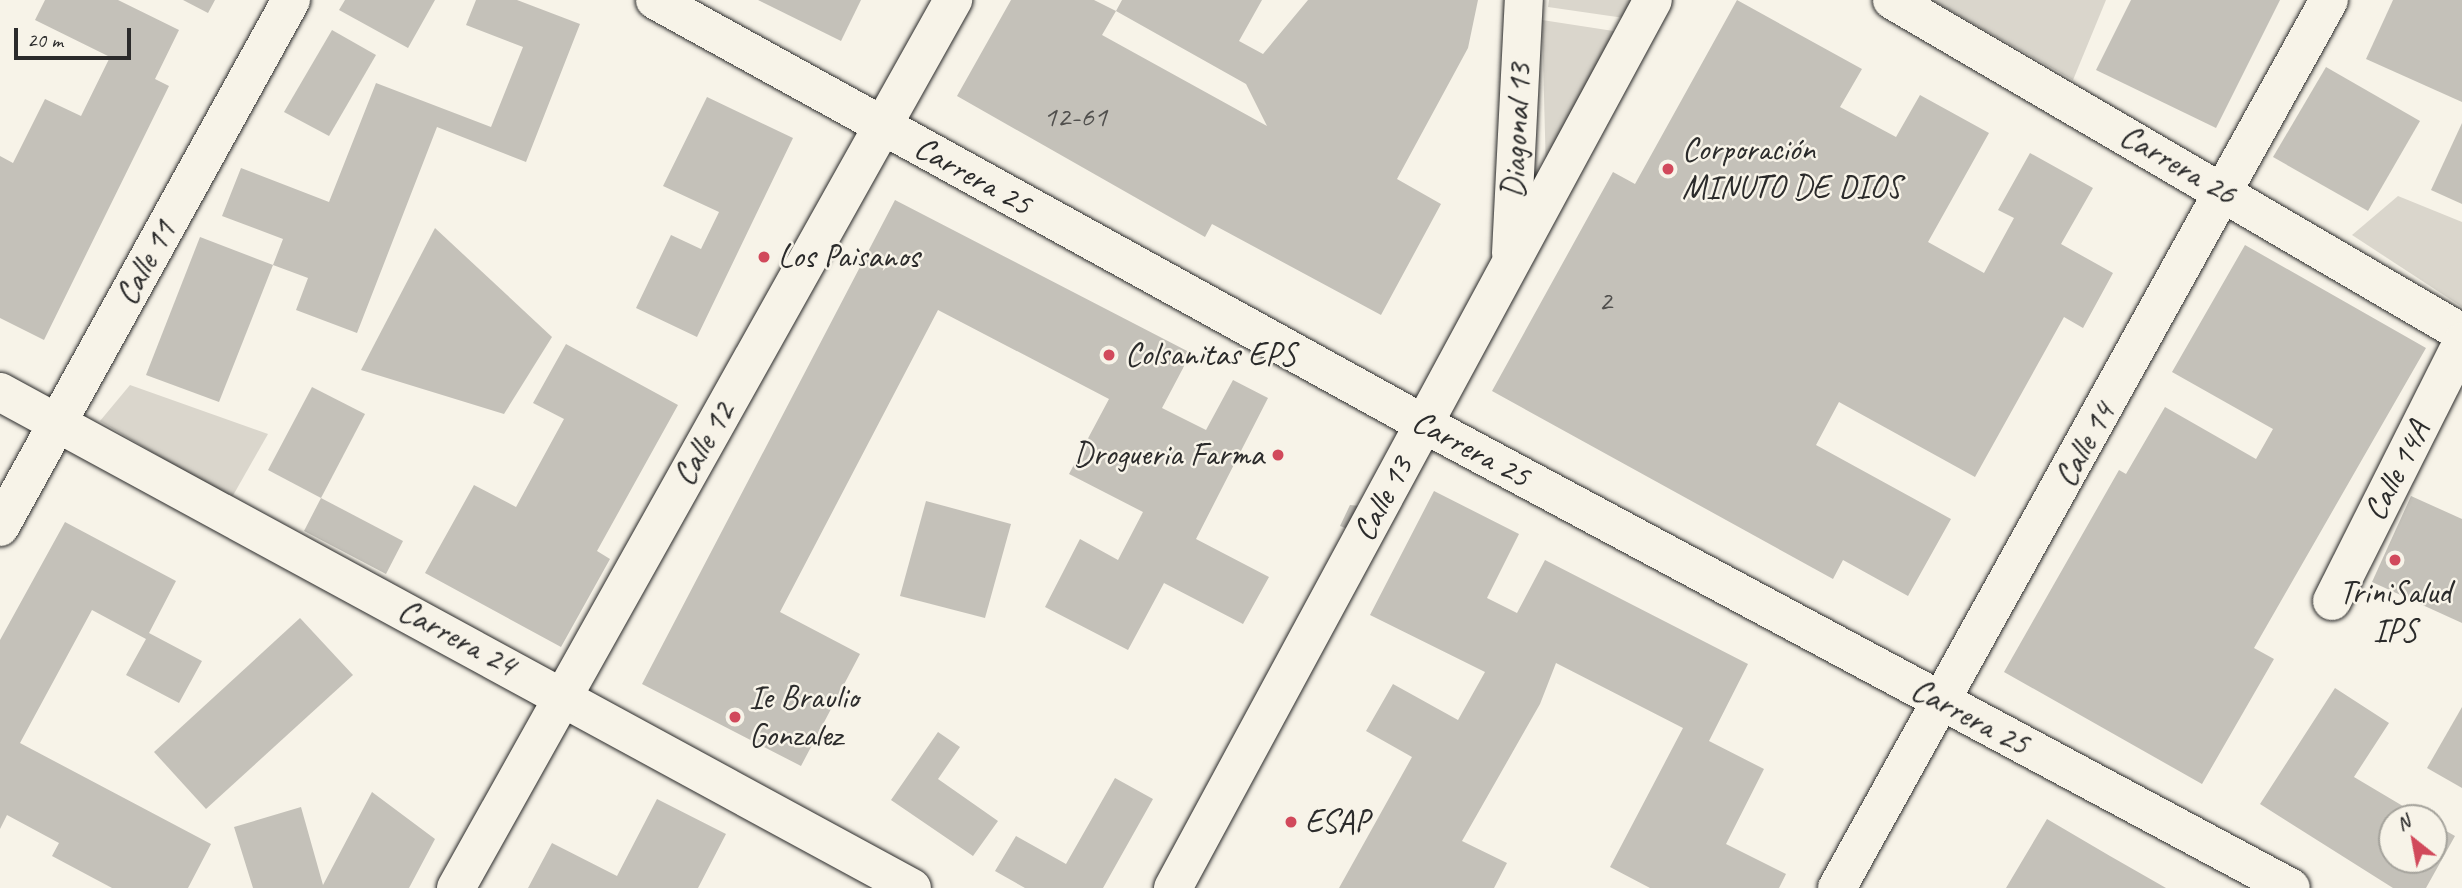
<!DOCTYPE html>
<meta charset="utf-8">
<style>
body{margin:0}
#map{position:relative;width:2462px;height:888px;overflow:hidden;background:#f7f3e8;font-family:Caveat,sans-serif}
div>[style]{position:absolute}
.green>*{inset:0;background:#dad6cc}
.building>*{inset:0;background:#c4c1b9}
.roads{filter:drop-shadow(0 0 2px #2b2b2b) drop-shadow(0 0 2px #2b2b2b)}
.minor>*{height:38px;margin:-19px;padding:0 19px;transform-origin:19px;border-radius:19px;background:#f7f3e8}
.dots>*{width:19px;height:19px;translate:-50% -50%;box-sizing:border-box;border:4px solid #f7f3e8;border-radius:50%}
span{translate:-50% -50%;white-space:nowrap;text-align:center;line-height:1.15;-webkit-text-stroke:5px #f7f3e8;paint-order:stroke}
.number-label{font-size:30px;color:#51504e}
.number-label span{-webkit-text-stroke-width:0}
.street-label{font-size:33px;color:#2b2b2b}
.poi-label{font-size:33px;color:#2b2b2b}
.left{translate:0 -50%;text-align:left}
.right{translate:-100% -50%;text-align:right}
.north{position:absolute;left:2378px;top:804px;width:70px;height:70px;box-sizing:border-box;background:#f7f3e8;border:2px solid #a5a39c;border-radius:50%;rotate:329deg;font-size:19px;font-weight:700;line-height:28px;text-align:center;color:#2b2b2b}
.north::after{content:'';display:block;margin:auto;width:24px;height:32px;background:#d1495b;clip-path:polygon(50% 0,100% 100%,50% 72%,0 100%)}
.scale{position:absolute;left:14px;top:28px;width:117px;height:32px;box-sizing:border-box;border:4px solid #2b2b2b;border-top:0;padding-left:9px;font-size:21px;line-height:24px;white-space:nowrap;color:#2b2b2b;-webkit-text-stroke:5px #f7f3e8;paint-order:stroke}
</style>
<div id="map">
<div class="green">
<i style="clip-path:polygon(1549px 0,1634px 0,1631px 19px,1548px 7px)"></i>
<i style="clip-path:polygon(1932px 0,2106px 0,2073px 80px)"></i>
<i style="clip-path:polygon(1542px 20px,1620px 32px,1546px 172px)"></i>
<i style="clip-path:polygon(2398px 196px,2462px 222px,2462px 307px,2352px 235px)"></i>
<i style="clip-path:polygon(130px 385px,268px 434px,231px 499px,100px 421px)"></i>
</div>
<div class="building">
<i style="clip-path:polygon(45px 0,118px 0,179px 30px,155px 79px,169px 86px,44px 340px,0 318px,0 156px,13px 163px,45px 99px,81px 116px,110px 57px,35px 20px)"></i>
<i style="clip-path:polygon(183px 0,215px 0,208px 13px)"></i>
<i style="clip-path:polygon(345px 0,435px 0,408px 48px,339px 10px)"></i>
<i style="clip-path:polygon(476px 0,517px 0,580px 24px,526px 162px,437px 127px,357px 333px,296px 310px,308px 278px,273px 265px,283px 239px,222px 216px,241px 168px,329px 202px,376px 83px,491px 127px,523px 47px,466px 25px)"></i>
<i style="clip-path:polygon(758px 0,861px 0,841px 41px)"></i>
<i style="clip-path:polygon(1011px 0,1094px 0,1116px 11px,1102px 35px,1267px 126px,1246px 84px,1116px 11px,1122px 0,1262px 0,1239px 41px,1263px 54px,1308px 0,1478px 0,1468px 48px,1397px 179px,1441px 204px,1381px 315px,1212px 224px,1205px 237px,957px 96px)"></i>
<i style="clip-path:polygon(1737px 0,1862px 69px,1840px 107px,1896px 137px,1920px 95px,1989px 133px,1928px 242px,1984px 273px,2014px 218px,1998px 210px,2030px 153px,2093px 188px,2061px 244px,2113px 273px,2083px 328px,2064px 317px,1975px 477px,1839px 402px,1816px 445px,1951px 519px,1908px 596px,1843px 560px,1833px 579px,1492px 391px,1613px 172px,1635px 184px)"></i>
<i style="clip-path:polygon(2131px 0,2280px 0,2216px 128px,2096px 70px)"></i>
<i style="clip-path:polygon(2393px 0,2462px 0,2462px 102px,2366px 59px)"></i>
<i style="clip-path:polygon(332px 30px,376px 55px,329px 136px,284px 112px)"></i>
<i style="clip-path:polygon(2326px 67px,2420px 121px,2368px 211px,2273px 157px)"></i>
<i style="clip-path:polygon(707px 97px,793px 138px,697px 337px,636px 308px,671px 235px,701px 249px,719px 212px,663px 186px)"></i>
<i style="clip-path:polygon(2462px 123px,2462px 204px,2431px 190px)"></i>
<i style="clip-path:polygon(895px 200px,1191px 353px,1162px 408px,1206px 430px,1233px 380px,1268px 398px,1196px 539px,1269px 577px,1243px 624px,1164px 583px,1128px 650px,1045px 607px,1080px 539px,1118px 560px,1143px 512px,1069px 474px,1109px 399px,938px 310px,780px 612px,860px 654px,801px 766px,642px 684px)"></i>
<i style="clip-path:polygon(435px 228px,552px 337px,504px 414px,361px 370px)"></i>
<i style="clip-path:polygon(200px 237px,273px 265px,219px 402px,146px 375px)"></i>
<i style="clip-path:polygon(2245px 245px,2426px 348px,2254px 648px,2274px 659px,2202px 784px,2004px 672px,2119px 470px,2126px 474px,2165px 407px,2256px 459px,2273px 429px,2172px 372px)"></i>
<i style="clip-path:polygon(566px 344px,678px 405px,597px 551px,610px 559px,561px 647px,425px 573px,474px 485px,516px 507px,564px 419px,533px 403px)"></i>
<i style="clip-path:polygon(312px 387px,365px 414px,321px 498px,268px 470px)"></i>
<i style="clip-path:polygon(1434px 491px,1519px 534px,1487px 598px,1517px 613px,1545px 560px,1748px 664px,1709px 741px,1764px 769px,1726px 844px,1786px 874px,1779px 888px,1650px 888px,1610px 867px,1683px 728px,1556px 663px,1540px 704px,1462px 841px,1507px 863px,1494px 888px,1339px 888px,1412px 757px,1366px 731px,1393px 684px,1458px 720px,1485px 672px,1370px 615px)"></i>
<i style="clip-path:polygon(2411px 496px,2462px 519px,2462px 623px,2372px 582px)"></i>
<i style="clip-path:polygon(321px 498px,403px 541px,386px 574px,304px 531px)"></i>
<i style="clip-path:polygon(926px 501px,1011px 524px,985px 618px,900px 596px)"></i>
<i style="clip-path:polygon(1350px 505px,1369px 507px,1356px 532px,1340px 526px)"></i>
<i style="clip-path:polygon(65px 522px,176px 581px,149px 633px,202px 661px,179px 703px,126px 675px,146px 639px,92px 610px,20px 743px,211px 844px,188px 888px,112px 888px,52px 856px,59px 843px,7px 815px,0 829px,0 640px)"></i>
<i style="clip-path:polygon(300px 618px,353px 675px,206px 809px,154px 752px)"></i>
<i style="clip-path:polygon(2335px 688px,2389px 723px,2354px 777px,2423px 818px,2392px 818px,2392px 860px,2434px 860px,2434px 824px,2455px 836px,2426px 888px,2393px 888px,2260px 804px)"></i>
<i style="clip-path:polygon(2462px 707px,2462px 788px,2427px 768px)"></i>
<i style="clip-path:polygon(938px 732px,960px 747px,938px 779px,998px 821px,973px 856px,891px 800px)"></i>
<i style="clip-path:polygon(1115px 778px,1153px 799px,1103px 888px,1025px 888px,995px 871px,1016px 836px,1066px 864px)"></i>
<i style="clip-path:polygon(372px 792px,435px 839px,409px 888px,253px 888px,234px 827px,301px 807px,323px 885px)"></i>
<i style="clip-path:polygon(657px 799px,726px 834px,698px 888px,528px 888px,552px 843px,617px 876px)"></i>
<i style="clip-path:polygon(2047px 819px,2110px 856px,2166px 888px,2006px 888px)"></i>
</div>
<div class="roads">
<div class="minor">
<i style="left:655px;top:0;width:878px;rotate:28.87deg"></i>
<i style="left:1424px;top:424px;width:983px;rotate:28.15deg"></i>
<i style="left:1892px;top:0;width:660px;rotate:30.29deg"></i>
<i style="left:1511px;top:253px;width:253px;rotate:-87.1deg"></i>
<i style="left:0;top:392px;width:1038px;rotate:28.54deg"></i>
<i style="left:0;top:527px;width:602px;rotate:-61.09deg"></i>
<i style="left:2332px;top:601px;width:290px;rotate:-63.3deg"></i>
<i style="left:456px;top:888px;width:1018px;rotate:-60.76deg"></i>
<i style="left:1173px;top:888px;width:1009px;rotate:-61.61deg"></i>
<i style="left:1837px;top:888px;width:1015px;rotate:-61.01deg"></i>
</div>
</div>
<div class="dots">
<i style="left:1668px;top:169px;background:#d1495b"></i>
<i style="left:764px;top:257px;background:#d1495b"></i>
<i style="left:1109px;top:355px;background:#d1495b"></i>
<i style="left:1278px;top:455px;background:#d1495b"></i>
<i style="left:2395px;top:560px;background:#d1495b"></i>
<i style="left:735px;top:717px;background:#d1495b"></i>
<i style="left:1291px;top:822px;background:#d1495b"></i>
</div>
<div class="number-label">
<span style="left:1075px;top:116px">12-61</span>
<span style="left:1605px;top:300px">2</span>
</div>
<div class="street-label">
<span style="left:1517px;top:131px;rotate:-87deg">Diagonal 13</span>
<span style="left:2178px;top:165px;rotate:30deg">Carrera 26</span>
<span style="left:973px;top:176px;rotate:29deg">Carrera 25</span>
<span style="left:146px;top:263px;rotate:-61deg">Calle 11</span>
<span style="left:704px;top:444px;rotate:-60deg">Calle 12</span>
<span style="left:2085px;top:445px;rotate:-61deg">Calle 14</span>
<span style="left:1471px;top:449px;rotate:28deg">Carrera 25</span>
<span style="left:2397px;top:471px;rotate:-63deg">Calle 14A</span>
<span style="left:1383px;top:499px;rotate:-62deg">Calle 13</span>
<span style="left:457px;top:638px;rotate:28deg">Carrera 24</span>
<span style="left:1970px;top:717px;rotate:28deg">Carrera 25</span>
</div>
<div class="poi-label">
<span class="left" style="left:1682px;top:169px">Corporación<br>MINUTO DE DIOS</span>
<span class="left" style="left:778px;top:257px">Los Paisanos</span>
<span class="left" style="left:1125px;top:355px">Colsanitas EPS</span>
<span class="right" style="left:1264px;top:455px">Drogueria Farma</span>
<span style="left:2395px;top:612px">TriniSalud<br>IPS</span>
<span class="left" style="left:749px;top:717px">Ie Braulio<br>Gonzalez</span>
<span class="left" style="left:1305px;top:822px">ESAP</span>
</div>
<div class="north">N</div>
<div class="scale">20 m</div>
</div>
